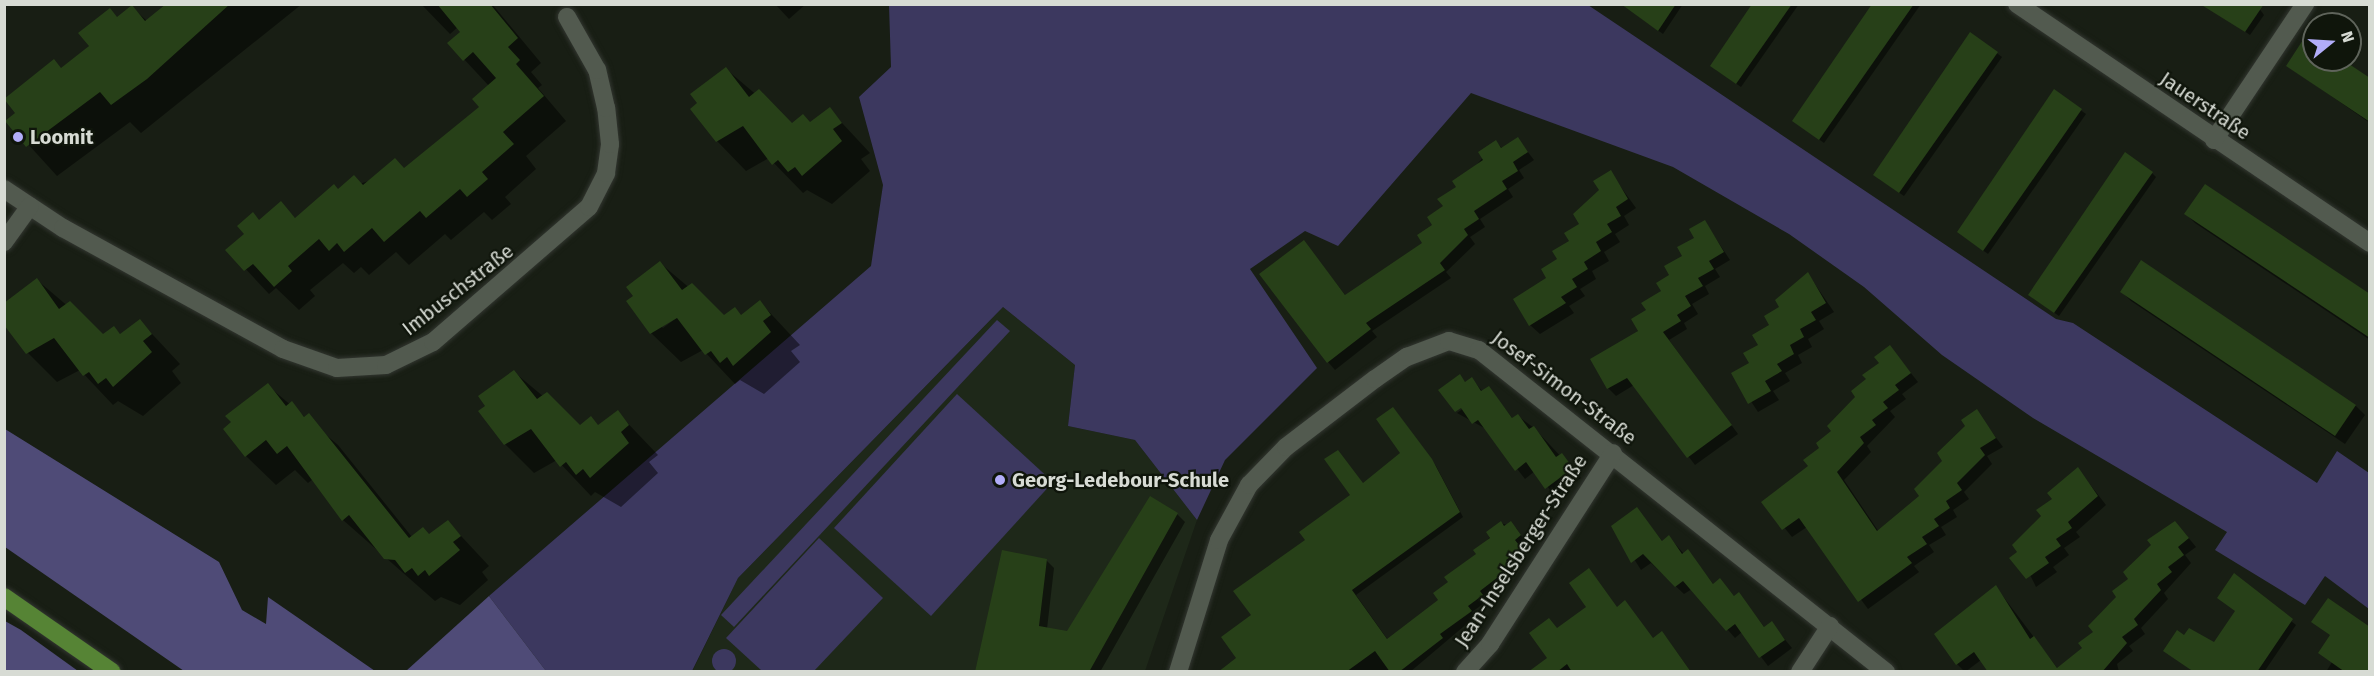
<!DOCTYPE html>
<meta charset="utf-8">
<style>
body{margin:0}
#map{position:relative;width:2374px;height:676px;overflow:hidden;background:#181e14;font-family:"Fira Sans",sans-serif}
div>[style]{position:absolute}
.built>*{inset:0;background:#1e2819}
.green>*{inset:0;background:#3c385f}
.round{border-radius:50%}
.forest>*{inset:0;background:#4f4b77}
.shadow>*{inset:0;background:#0007}
.building>*{inset:0;background:#274018}
.roads{filter:drop-shadow(0 0 2px #323630) drop-shadow(0 0 2px #323630)}
.minor>*{height:18px;margin:-9px;padding:0 9px;transform-origin:9px;border-radius:9px;background:#525a4f}
.major>*{height:18px;margin:-9px;padding:0 9px;transform-origin:9px;border-radius:9px;background:#568435}
.dots>*{width:16px;height:16px;translate:-50% -50%;box-sizing:border-box;border:3px solid #0f150b;border-radius:50%}
span{translate:-50% -50%;white-space:nowrap;text-align:center;line-height:1.15;-webkit-text-stroke:4.5px #0f150b;paint-order:stroke}
.street-label{font-size:20px;color:#d7dbd4}
.poi-label{font-size:20px;color:#d7dbd4;font-weight:700}
.left{translate:0 -50%;text-align:left}
.frame{position:absolute;inset:0;border:6px solid #d7dbd4;pointer-events:none}
.north{position:absolute;left:2302px;top:12px;width:60px;height:60px;box-sizing:border-box;background:#0f150b;border:2px solid #5f645b;border-radius:50%;rotate:72deg;font-size:16px;font-weight:700;line-height:24px;text-align:center;color:#d7dbd4}
.north::after{content:'';display:block;margin:auto;width:21px;height:27px;background:#b2adf9;clip-path:polygon(50% 0,100% 100%,50% 72%,0 100%)}
</style>
<div id="map">
<div class="built">
<i style="clip-path:polygon(1003px 307px,1075px 365px,1068px 426px,1135px 440px,1197px 520px,1145px 671px,692px 672px,738px 578px)"></i>
</div>
<div class="green">
<i style="clip-path:polygon(889px 5px,1588px 5px,2056px 319px,2073px 323px,2317px 483px,2337px 451px,2369px 473px,2369px 609px,2325px 576px,2305px 605px,2215px 550px,2227px 532px,2033px 418px,1942px 355px,1864px 287px,1789px 234px,1673px 167px,1471px 93px,1338px 246px,1305px 231px,1250px 269px,1317px 368px,1225px 460px,1197px 520px,1135px 440px,1068px 426px,1075px 365px,1003px 307px,738px 578px,692px 671px,546px 671px,489px 596px,871px 266px,883px 185px,859px 97px,891px 67px)"></i>
<i style="clip-path:polygon(997px 320px,1010px 331px,734px 627px,721px 615px)"></i>
<i style="clip-path:polygon(957px 394px,1053px 482px,931px 616px,834px 528px)"></i>
<i style="clip-path:polygon(819px 538px,883px 598px,814px 671px,762px 671px,726px 638px)"></i>
<i class="round" style="left:712px;top:649px;width:24px;height:24px"></i>
</div>
<div class="forest">
<i style="clip-path:polygon(5px 429px,219px 562px,242px 610px,266px 624px,268px 597px,375px 671px,184px 671px,5px 547px)"></i>
<i style="clip-path:polygon(489px 596px,546px 671px,406px 671px)"></i>
<i style="clip-path:polygon(5px 621px,21px 630px,78px 671px,5px 671px)"></i>
</div>
<div class="shadow">
<i style="clip-path:polygon(168px 4px,302px 4px,141px 133px,130px 122px,57px 176px,7px 121px,132px 7px,147px 21px)"></i>
<i style="clip-path:polygon(421px 4px,492px 4px,541px 63px,531px 72px,542px 85px,538px 88px,566px 121px,526px 156px,536px 169px,505px 197px,511px 204px,492px 220px,484px 212px,451px 240px,445px 234px,409px 265px,396px 252px,369px 275px,361px 267px,354px 273px,343px 263px,310px 290px,315px 296px,299px 310px,276px 288px,269px 294px,228px 250px,280px 203px,296px 219px,338px 191px,405px 169px,481px 108px,489px 86px,449px 43px,462px 32px,458px 27px,450px 34px)"></i>
<i style="clip-path:polygon(775px 4px,806px 4px,789px 19px)"></i>
<i style="clip-path:polygon(1639px 4px,1683px 4px,1663px 34px,1638px 16px)"></i>
<i style="clip-path:polygon(1753px 4px,1799px 4px,1741px 87px,1716px 70px)"></i>
<i style="clip-path:polygon(1874px 4px,1921px 4px,1824px 143px,1799px 125px)"></i>
<i style="clip-path:polygon(2204px 4px,2256px 4px,2264px 15px,2250px 35px)"></i>
<i style="clip-path:polygon(1971px 34px,2002px 57px,1904px 196px,1879px 179px)"></i>
<i style="clip-path:polygon(2314px 43px,2314px 60px,2340px 60px,2370px 80px,2370px 123px,2288px 66px)"></i>
<i style="clip-path:polygon(726px 69px,792px 125px,811px 123px,829px 109px,870px 153px,861px 159px,870px 171px,832px 204px,807px 190px,803px 193px,769px 158px,746px 171px,717px 141px)"></i>
<i style="clip-path:polygon(2054px 91px,2086px 114px,1988px 254px,1963px 236px)"></i>
<i style="clip-path:polygon(1518px 139px,1534px 160px,1519px 170px,1524px 178px,1508px 189px,1513px 197px,1480px 219px,1485px 227px,1470px 237px,1475px 244px,1446px 272px,1451px 278px,1372px 331px,1377px 337px,1335px 370px,1328px 362px,1304px 242px,1346px 296px,1425px 244px,1458px 187px,1496px 142px,1503px 149px)"></i>
<i style="clip-path:polygon(1610px 172px,1636px 208px,1624px 216px,1629px 225px,1615px 234px,1620px 242px,1604px 252px,1609px 261px,1592px 271px,1596px 279px,1580px 289px,1585px 296px,1569px 306px,1574px 313px,1540px 334px,1530px 325px,1548px 278px)"></i>
<i style="clip-path:polygon(2152px 173px,2156px 177px,2059px 316px,2034px 299px,2029px 295px)"></i>
<i style="clip-path:polygon(2186px 214px,2370px 296px,2370px 340px,2195px 223px)"></i>
<i style="clip-path:polygon(1705px 222px,1730px 260px,1715px 269px,1720px 277px,1705px 286px,1709px 294px,1692px 304px,1698px 314px,1684px 323px,1687px 329px,1669px 340px,1738px 434px,1695px 465px,1634px 385px,1616px 396px,1608px 388px,1648px 311px)"></i>
<i style="clip-path:polygon(2142px 262px,2356px 406px,2365px 415px,2345px 444px,2131px 301px,2122px 292px)"></i>
<i style="clip-path:polygon(evenodd,660px 263px,724px 317px,742px 316px,760px 302px,800px 345px,791px 351px,800px 362px,764px 394px,740px 380px,735px 384px,703px 350px,681px 362px,651px 333px,635px 297px,660px 263px,683px 313px,663px 328px,661px 326px,683px 313px)"></i>
<i style="clip-path:polygon(1808px 274px,1834px 312px,1819px 321px,1824px 329px,1808px 339px,1812px 347px,1798px 355px,1802px 363px,1785px 373px,1790px 381px,1773px 391px,1779px 400px,1758px 412px,1733px 374px,1751px 364px)"></i>
<i style="clip-path:polygon(37px 280px,103px 336px,114px 328px,121px 335px,140px 321px,180px 364px,172px 371px,181px 383px,143px 416px,118px 401px,113px 405px,80px 370px,57px 382px,28px 353px)"></i>
<i style="clip-path:polygon(1890px 347px,1918px 382px,1902px 394px,1906px 399px,1890px 411px,1895px 417px,1867px 446px,1871px 452px,1844px 480px,1879px 532px,1920px 496px,1976px 411px,2003px 447px,1987px 456px,1992px 464px,1964px 492px,1969px 499px,1953px 510px,1957px 517px,1941px 527px,1946px 535px,1929px 545px,1934px 552px,1914px 566px,1919px 572px,1868px 609px,1807px 527px,1792px 537px,1763px 502px,1810px 467px)"></i>
<i style="clip-path:polygon(514px 372px,580px 427px,599px 426px,617px 412px,658px 455px,649px 462px,658px 473px,621px 507px,595px 492px,591px 496px,557px 460px,534px 473px,505px 444px)"></i>
<i style="clip-path:polygon(1459px 376px,1466px 383px,1472px 379px,1483px 392px,1489px 388px,1513px 419px,1518px 416px,1534px 428px,1581px 478px,1555px 496px,1535px 471px,1525px 479px,1486px 429px,1457px 413px,1468px 405px)"></i>
<i style="clip-path:polygon(267px 385px,338px 445px,412px 537px,430px 536px,448px 522px,489px 566px,482px 572px,488px 580px,460px 605px,441px 597px,435px 601px,343px 520px,313px 479px,308px 483px,295px 470px,276px 485px,246px 456px)"></i>
<i style="clip-path:polygon(1397px 413px,1436px 466px,1463px 517px,1356px 595px,1388px 640px,1440px 600px,1501px 523px,1516px 528px,1525px 541px,1519px 545px,1525px 554px,1509px 565px,1515px 573px,1483px 596px,1487px 601px,1472px 612px,1476px 616px,1410px 672px,1220px 672px,1239px 658px,1307px 540px,1402px 454px)"></i>
<i style="clip-path:polygon(2078px 469px,2106px 505px,2076px 532px,2080px 537px,2064px 548px,2069px 555px,2053px 567px,2057px 572px,2036px 587px,2019px 552px)"></i>
<i style="clip-path:polygon(1637px 509px,1663px 542px,1669px 537px,1684px 554px,1688px 551px,1714px 585px,1720px 580px,1735px 597px,1739px 594px,1765px 628px,1771px 623px,1792px 648px,1768px 666px,1742px 632px,1735px 638px,1692px 589px,1684px 594px,1651px 563px,1641px 570px,1613px 526px)"></i>
<i style="clip-path:polygon(1177px 514px,1185px 522px,1100px 672px,977px 672px,1046px 560px,1054px 568px,1047px 629px,1068px 633px)"></i>
<i style="clip-path:polygon(2183px 531px,2196px 547px,2185px 555px,2191px 563px,2164px 593px,2168px 599px,2141px 628px,2145px 634px,2129px 646px,2133px 651px,2117px 664px,2119px 672px,1990px 672px,1981px 660px,1965px 672px,1957px 664px,1996px 587px,2058px 669px,2084px 648px)"></i>
<i style="clip-path:polygon(2234px 575px,2296px 625px,2264px 672px,2194px 672px,2184px 637px,2214px 644px,2237px 611px)"></i>
<i style="clip-path:polygon(1617px 608px,1653px 640px,1666px 637px,1691px 672px,1533px 672px,1549px 658px,1557px 630px)"></i>
<i style="clip-path:polygon(2332px 662px,2370px 672px,2326px 672px)"></i>
</div>
<div class="building">
<i style="clip-path:polygon(166px 4px,230px 4px,147px 79px,111px 105px,100px 92px,26px 147px,5px 121px,15px 113px,4px 99px,54px 59px,61px 68px,89px 46px,78px 33px,110px 8px,117px 17px,132px 5px,145px 21px)"></i>
<i style="clip-path:polygon(437px 4px,490px 4px,518px 38px,508px 47px,520px 60px,516px 64px,544px 96px,503px 132px,514px 144px,482px 172px,488px 179px,467px 197px,460px 189px,426px 218px,420px 211px,384px 242px,372px 228px,344px 252px,337px 243px,329px 251px,319px 239px,288px 266px,292px 271px,274px 287px,253px 264px,244px 271px,225px 250px,244px 234px,237px 226px,253px 212px,259px 220px,281px 201px,295px 218px,334px 184px,338px 189px,354px 175px,363px 185px,395px 158px,404px 168px,479px 107px,472px 99px,496px 78px,473px 52px,463px 61px,447px 43px,460px 32px)"></i>
<i style="clip-path:polygon(1621px 4px,1676px 4px,1658px 31px)"></i>
<i style="clip-path:polygon(1752px 4px,1792px 4px,1736px 84px,1710px 66px)"></i>
<i style="clip-path:polygon(1872px 4px,1914px 4px,1819px 140px,1792px 121px)"></i>
<i style="clip-path:polygon(2200px 4px,2264px 4px,2245px 32px)"></i>
<i style="clip-path:polygon(2314px 23px,2314px 60px,2343px 60px,2370px 78px,2370px 122px,2286px 66px)"></i>
<i style="clip-path:polygon(1970px 32px,1998px 52px,1899px 193px,1873px 175px)"></i>
<i style="clip-path:polygon(726px 67px,749px 97px,759px 89px,792px 123px,803px 114px,810px 122px,830px 107px,842px 123px,833px 129px,842px 141px,802px 176px,795px 167px,788px 172px,778px 160px,772px 165px,743px 126px,716px 142px,690px 109px,697px 103px,690px 94px)"></i>
<i style="clip-path:polygon(2054px 89px,2082px 109px,1983px 251px,1957px 232px)"></i>
<i style="clip-path:polygon(1518px 137px,1528px 152px,1513px 162px,1518px 171px,1502px 181px,1507px 189px,1474px 211px,1479px 219px,1464px 229px,1468px 235px,1440px 263px,1445px 270px,1366px 323px,1371px 329px,1327px 363px,1259px 274px,1304px 240px,1345px 295px,1422px 243px,1417px 235px,1432px 225px,1427px 217px,1443px 206px,1437px 199px,1456px 187px,1452px 181px,1483px 160px,1478px 152px,1496px 140px,1501px 148px)"></i>
<i style="clip-path:polygon(2125px 152px,2153px 172px,2054px 313px,2028px 295px)"></i>
<i style="clip-path:polygon(1611px 170px,1628px 199px,1616px 207px,1621px 216px,1607px 224px,1612px 232px,1596px 242px,1601px 251px,1584px 262px,1588px 269px,1572px 279px,1577px 287px,1561px 297px,1566px 303px,1529px 326px,1513px 299px,1546px 278px,1541px 269px,1557px 259px,1552px 251px,1569px 241px,1564px 233px,1579px 224px,1573px 214px,1599px 190px,1593px 181px)"></i>
<i style="clip-path:polygon(2205px 184px,2370px 294px,2370px 338px,2184px 214px)"></i>
<i style="clip-path:polygon(1705px 220px,1724px 252px,1709px 261px,1714px 269px,1698px 278px,1703px 286px,1685px 296px,1691px 306px,1677px 315px,1681px 321px,1663px 332px,1732px 425px,1687px 458px,1627px 378px,1607px 389px,1590px 359px,1638px 331px,1631px 319px,1646px 310px,1641px 303px,1661px 291px,1656px 283px,1669px 275px,1664px 266px,1682px 256px,1677px 247px,1694px 238px,1689px 229px)"></i>
<i style="clip-path:polygon(2141px 260px,2356px 405px,2335px 436px,2120px 292px)"></i>
<i style="clip-path:polygon(660px 261px,682px 290px,692px 283px,724px 315px,735px 307px,741px 315px,760px 300px,771px 315px,763px 321px,771px 332px,733px 366px,727px 357px,720px 363px,711px 351px,705px 355px,677px 318px,650px 334px,626px 301px,633px 296px,626px 287px)"></i>
<i style="clip-path:polygon(1808px 272px,1826px 303px,1811px 312px,1816px 320px,1800px 329px,1804px 337px,1790px 345px,1794px 354px,1777px 364px,1782px 371px,1765px 381px,1771px 391px,1748px 404px,1731px 373px,1749px 363px,1743px 353px,1758px 345px,1752px 335px,1769px 325px,1764px 316px,1779px 307px,1775px 300px)"></i>
<i style="clip-path:polygon(37px 278px,59px 309px,70px 301px,103px 334px,114px 326px,120px 334px,140px 319px,152px 334px,143px 341px,152px 352px,113px 387px,106px 378px,98px 384px,89px 372px,83px 376px,54px 338px,26px 354px,4px 325px,4px 303px)"></i>
<i style="clip-path:polygon(1890px 345px,1911px 373px,1895px 385px,1899px 390px,1883px 402px,1888px 408px,1872px 420px,1876px 425px,1860px 437px,1864px 443px,1837px 472px,1877px 531px,1919px 496px,1914px 489px,1942px 461px,1937px 453px,1965px 426px,1961px 420px,1977px 409px,1996px 438px,1980px 448px,1985px 455px,1957px 483px,1962px 490px,1946px 501px,1950px 508px,1934px 519px,1939px 526px,1922px 537px,1927px 544px,1907px 557px,1912px 563px,1858px 602px,1799px 518px,1782px 530px,1761px 502px,1808px 466px,1803px 460px,1819px 448px,1816px 443px,1831px 431px,1827px 426px,1855px 397px,1851px 391px,1866px 379px,1862px 375px,1879px 363px,1874px 357px)"></i>
<i style="clip-path:polygon(514px 370px,537px 399px,547px 392px,580px 425px,591px 416px,598px 425px,618px 410px,629px 425px,621px 432px,629px 443px,590px 478px,583px 469px,576px 475px,566px 462px,560px 467px,531px 429px,504px 445px,478px 411px,485px 406px,478px 396px)"></i>
<i style="clip-path:polygon(1460px 374px,1465px 382px,1472px 377px,1481px 391px,1489px 386px,1512px 418px,1518px 414px,1529px 429px,1534px 426px,1556px 457px,1562px 453px,1573px 468px,1545px 489px,1526px 462px,1515px 471px,1478px 420px,1472px 424px,1461px 408px,1455px 412px,1438px 390px)"></i>
<i style="clip-path:polygon(268px 383px,286px 406px,292px 401px,304px 417px,309px 413px,409px 538px,423px 527px,429px 534px,448px 520px,461px 536px,453px 542px,460px 550px,429px 576px,425px 570px,418px 576px,412px 568px,405px 573px,395px 560px,384px 559px,349px 515px,342px 521px,287px 446px,277px 454px,266px 440px,245px 457px,223px 429px,231px 422px,225px 416px)"></i>
<i style="clip-path:polygon(1393px 407px,1432px 459px,1460px 512px,1352px 590px,1387px 639px,1438px 600px,1433px 593px,1448px 582px,1444px 577px,1476px 554px,1473px 550px,1490px 538px,1486px 532px,1501px 521px,1504px 526px,1511px 521px,1521px 535px,1515px 540px,1522px 549px,1506px 560px,1511px 567px,1480px 591px,1483px 595px,1468px 606px,1472px 611px,1440px 634px,1443px 638px,1399px 672px,1390px 672px,1375px 651px,1346px 672px,1218px 672px,1236px 658px,1221px 637px,1251px 615px,1233px 591px,1305px 540px,1299px 532px,1350px 495px,1324px 459px,1338px 450px,1363px 483px,1400px 453px,1376px 419px)"></i>
<i style="clip-path:polygon(2078px 467px,2098px 496px,2068px 522px,2072px 528px,2056px 539px,2061px 546px,2045px 557px,2049px 563px,2026px 579px,2009px 558px,2017px 552px,2012px 545px,2041px 516px,2036px 510px,2052px 499px,2047px 493px)"></i>
<i style="clip-path:polygon(1150px 496px,1178px 513px,1089px 672px,975px 672px,1002px 550px,1047px 559px,1039px 626px,1067px 631px)"></i>
<i style="clip-path:polygon(1637px 507px,1662px 541px,1669px 535px,1682px 554px,1688px 549px,1713px 584px,1720px 578px,1734px 596px,1739px 592px,1764px 627px,1772px 621px,1785px 640px,1759px 658px,1735px 624px,1726px 631px,1683px 581px,1675px 587px,1643px 554px,1631px 563px,1611px 526px)"></i>
<i style="clip-path:polygon(2175px 521px,2189px 538px,2178px 547px,2184px 555px,2168px 567px,2172px 572px,2157px 584px,2161px 590px,2134px 619px,2138px 625px,2122px 637px,2127px 643px,2102px 672px,1988px 672px,1974px 652px,1956px 665px,1934px 634px,1996px 585px,2030px 639px,2034px 636px,2057px 668px,2082px 648px,2078px 643px,2093px 632px,2088px 626px,2116px 597px,2112px 591px,2128px 579px,2123px 572px,2151px 545px,2147px 540px)"></i>
<i style="clip-path:polygon(1589px 568px,1617px 607px,1625px 600px,1653px 638px,1662px 631px,1691px 672px,1572px 672px,1567px 664px,1557px 672px,1528px 672px,1547px 658px,1529px 633px,1549px 618px,1557px 628px,1586px 607px,1569px 583px)"></i>
<i style="clip-path:polygon(2234px 573px,2293px 619px,2257px 672px,2194px 672px,2163px 651px,2177px 630px,2184px 635px,2189px 628px,2214px 642px,2235px 611px,2217px 598px)"></i>
<i style="clip-path:polygon(2328px 598px,2370px 627px,2370px 672px,2345px 672px,2318px 653px,2330px 635px,2311px 622px)"></i>
</div>
<div class="roads">
<div class="minor">
<i style="left:2017px;top:4px;width:426px;rotate:34.1deg"></i>
<i style="left:2214px;top:140px;width:164px;rotate:-56.2deg"></i>
<i style="left:4px;top:189px;width:71px;rotate:33.5deg"></i>
<i style="left:63px;top:228px;width:251px;rotate:28.8deg"></i>
<i style="left:283px;top:349px;width:57px;rotate:19.4deg"></i>
<i style="left:337px;top:368px;width:49px;rotate:-3.5deg"></i>
<i style="left:386px;top:365px;width:52px;rotate:-26.1deg"></i>
<i style="left:433px;top:342px;width:206px;rotate:-40.9deg"></i>
<i style="left:589px;top:207px;width:38px;rotate:-63deg"></i>
<i style="left:606px;top:173px;width:29px;rotate:-82deg"></i>
<i style="left:610px;top:144px;width:36px;rotate:-96deg"></i>
<i style="left:606px;top:108px;width:39px;rotate:-103deg"></i>
<i style="left:597px;top:70px;width:61px;rotate:-119.5deg"></i>
<i style="left:4px;top:242px;width:44px;rotate:-54.2deg"></i>
<i style="left:1178px;top:672px;width:138px;rotate:-72.7deg"></i>
<i style="left:1219px;top:540px;width:63px;rotate:-61.4deg"></i>
<i style="left:1249px;top:485px;width:53px;rotate:-45.8deg"></i>
<i style="left:1286px;top:447px;width:112px;rotate:-37.4deg"></i>
<i style="left:1375px;top:379px;width:39px;rotate:-35deg"></i>
<i style="left:1407px;top:357px;width:45px;rotate:-20.9deg"></i>
<i style="left:1449px;top:341px;width:31px;rotate:17deg"></i>
<i style="left:1479px;top:350px;width:519px;rotate:38.35deg"></i>
<i style="left:1465px;top:672px;width:38px;rotate:-48deg"></i>
<i style="left:1490px;top:644px;width:227px;rotate:-57.2deg"></i>
<i style="left:1800px;top:672px;width:55px;rotate:-56.9deg"></i>
</div>
<div class="major">
<i style="left:4px;top:597px;width:131px;rotate:34.8deg"></i>
</div>
</div>
<div class="dots">
<i style="left:18px;top:137px;background:#b2adf9"></i>
<i style="left:1000px;top:480px;background:#b2adf9"></i>
</div>
<div class="street-label">
<span style="left:2205px;top:106px;rotate:34deg">Jauerstraße</span>
<span style="left:458px;top:290px;rotate:-38deg">Imbuschstraße</span>
<span style="left:1564px;top:388px;rotate:37deg">Josef-Simon-Straße</span>
<span style="left:1521px;top:551px;rotate:-57deg">Jean-Inselsberger-Straße</span>
</div>
<div class="poi-label">
<span class="left" style="left:30px;top:137px">Loomit</span>
<span class="left" style="left:1012px;top:480px">Georg-Ledebour-Schule</span>
</div>
<div class="frame"></div>
<div class="north">N</div>
</div>
